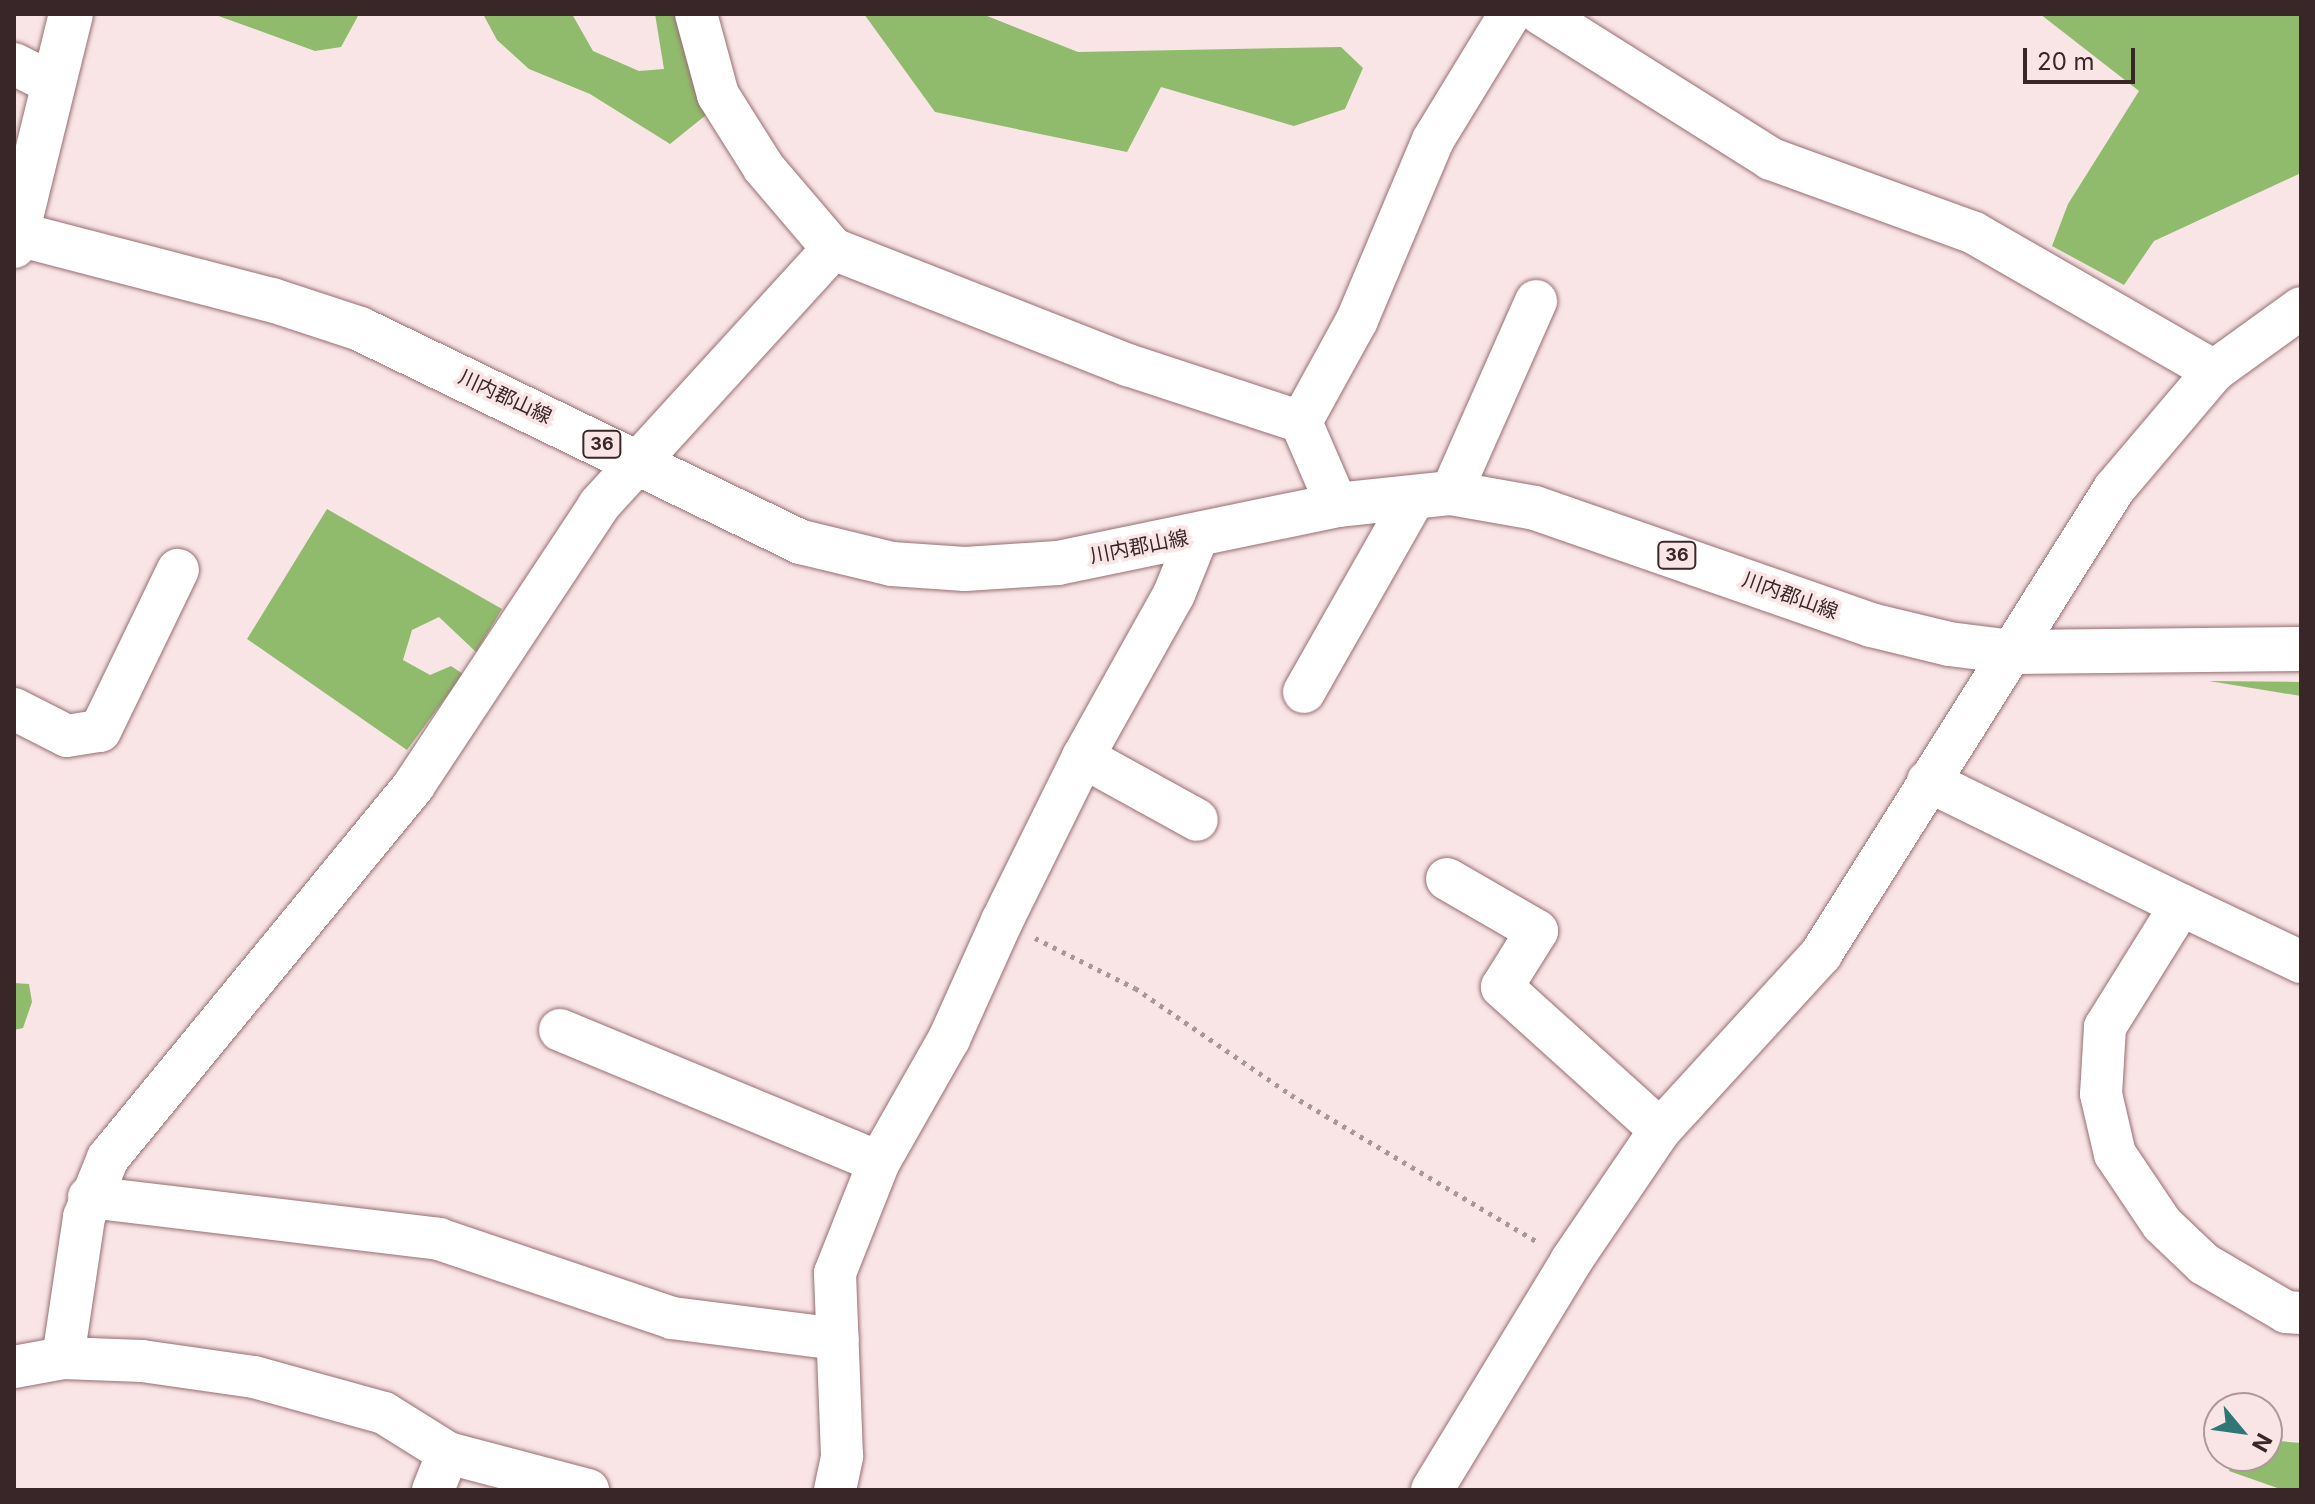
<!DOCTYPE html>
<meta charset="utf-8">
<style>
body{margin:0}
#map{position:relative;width:2315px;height:1504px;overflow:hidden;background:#f9e5e6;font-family:Inter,"Noto Sans JP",sans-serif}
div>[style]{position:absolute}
.forest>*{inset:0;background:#90bb6d}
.path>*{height:5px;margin-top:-2.5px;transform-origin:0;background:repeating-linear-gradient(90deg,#a99698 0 4px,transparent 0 10px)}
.roads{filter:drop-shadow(0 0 2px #986d72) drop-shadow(0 0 2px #986d72)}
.minor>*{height:42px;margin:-21px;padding:0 21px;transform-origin:21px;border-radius:21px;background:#fff}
.major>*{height:44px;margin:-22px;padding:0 22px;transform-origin:22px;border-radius:22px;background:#fff}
span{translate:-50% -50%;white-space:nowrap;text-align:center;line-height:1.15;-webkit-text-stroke:7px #f9e5e6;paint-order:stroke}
.shield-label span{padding:2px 6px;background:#f9e5e6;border:2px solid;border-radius:6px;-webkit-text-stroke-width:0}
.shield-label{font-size:18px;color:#382628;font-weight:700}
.street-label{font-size:20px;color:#382628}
.frame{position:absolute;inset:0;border:16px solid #382628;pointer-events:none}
.north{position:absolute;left:2203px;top:1392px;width:80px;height:80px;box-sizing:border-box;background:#f9e5e6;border:2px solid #ac999a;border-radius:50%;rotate:119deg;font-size:22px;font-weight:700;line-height:32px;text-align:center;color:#382628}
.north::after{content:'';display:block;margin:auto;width:28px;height:36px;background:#2e7775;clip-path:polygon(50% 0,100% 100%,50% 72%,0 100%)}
.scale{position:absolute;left:2023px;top:48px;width:112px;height:36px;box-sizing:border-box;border:4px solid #382628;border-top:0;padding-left:10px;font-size:24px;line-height:28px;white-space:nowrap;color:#382628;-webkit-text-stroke:6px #f9e5e6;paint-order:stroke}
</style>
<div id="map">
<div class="forest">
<i style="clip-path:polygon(213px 14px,357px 14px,358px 16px,341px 47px,315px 51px)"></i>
<i style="clip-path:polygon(483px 14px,572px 14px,593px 51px,639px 71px,664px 69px,655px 14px,684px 14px,706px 115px,670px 144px,590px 94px,529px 69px,497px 40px)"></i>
<i style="clip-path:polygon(864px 14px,982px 14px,1078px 52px,1341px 47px,1363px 68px,1345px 109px,1294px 126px,1161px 87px,1127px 152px,935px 112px)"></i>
<i style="clip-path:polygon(2040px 14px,2301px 14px,2301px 173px,2154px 241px,2124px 285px,2052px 246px,2068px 204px,2139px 91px)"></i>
<i style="clip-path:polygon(327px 509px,502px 609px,476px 652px,439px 617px,412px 630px,403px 660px,430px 675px,451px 666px,463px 674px,407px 750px,247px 639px)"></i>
<i style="clip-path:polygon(2209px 681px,2301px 682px,2301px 696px)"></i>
<i style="clip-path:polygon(14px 983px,29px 984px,32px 1002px,23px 1028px,14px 1030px)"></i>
<i style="clip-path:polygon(2267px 1440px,2301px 1443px,2301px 1490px,2283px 1490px,2229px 1471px,2235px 1456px,2267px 1456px)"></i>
</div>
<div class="path">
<i style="left:1035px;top:938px;width:112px;rotate:26.6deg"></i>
<i style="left:1135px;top:988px;width:189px;rotate:34.4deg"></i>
<i style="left:1291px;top:1095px;width:289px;rotate:30.8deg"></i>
</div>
<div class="roads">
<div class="minor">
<i style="left:696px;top:14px;width:84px;rotate:74.8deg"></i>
<i style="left:718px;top:95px;width:86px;rotate:57.8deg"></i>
<i style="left:764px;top:168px;width:106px;rotate:49.6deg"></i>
<i style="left:833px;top:249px;width:317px;rotate:21.5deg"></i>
<i style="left:1128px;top:365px;width:182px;rotate:18.2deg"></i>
<i style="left:1301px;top:422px;width:90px;rotate:66.6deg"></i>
<i style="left:1541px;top:14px;width:272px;rotate:32.2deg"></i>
<i style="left:1771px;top:159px;width:216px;rotate:20deg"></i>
<i style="left:1974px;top:233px;width:277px;rotate:29.9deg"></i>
<i style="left:14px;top:64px;width:42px;rotate:26.6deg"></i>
<i style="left:1301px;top:422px;width:116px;rotate:-61.2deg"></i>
<i style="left:1357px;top:320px;width:195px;rotate:-67.1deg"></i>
<i style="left:1433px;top:140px;width:148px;rotate:-58.6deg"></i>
<i style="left:1451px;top:493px;width:210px;rotate:-66.1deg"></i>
<i style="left:1304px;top:692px;width:224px;rotate:-60.4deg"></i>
<i style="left:14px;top:709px;width:59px;rotate:27deg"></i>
<i style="left:67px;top:736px;width:33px;rotate:-9deg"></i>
<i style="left:100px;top:731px;width:179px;rotate:-64.2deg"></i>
<i style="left:1083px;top:757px;width:130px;rotate:28.9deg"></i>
<i style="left:1928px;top:781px;width:282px;rotate:26.1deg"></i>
<i style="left:2181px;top:905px;width:144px;rotate:121.9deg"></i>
<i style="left:2105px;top:1027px;width:67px;rotate:93.4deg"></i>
<i style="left:2101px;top:1094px;width:62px;rotate:76.9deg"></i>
<i style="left:2115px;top:1154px;width:84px;rotate:56.1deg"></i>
<i style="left:2162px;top:1224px;width:58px;rotate:43.6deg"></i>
<i style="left:2204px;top:1264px;width:95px;rotate:30.3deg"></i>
<i style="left:2286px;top:1312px;width:15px;rotate:4deg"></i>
<i style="left:1447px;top:879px;width:104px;rotate:30deg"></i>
<i style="left:1537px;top:931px;width:66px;rotate:122deg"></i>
<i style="left:1502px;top:987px;width:213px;rotate:42.1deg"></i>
<i style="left:2181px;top:905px;width:133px;rotate:25.4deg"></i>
<i style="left:560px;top:1030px;width:345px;rotate:22.5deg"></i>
<i style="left:89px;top:1197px;width:353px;rotate:6.8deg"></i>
<i style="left:439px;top:1239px;width:246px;rotate:18.7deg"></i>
<i style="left:672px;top:1318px;width:167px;rotate:7.2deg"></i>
<i style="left:63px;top:1358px;width:143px;rotate:-81.5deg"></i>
<i style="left:84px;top:1217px;width:64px;rotate:-67.9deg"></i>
<i style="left:108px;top:1158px;width:482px;rotate:-50.6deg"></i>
<i style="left:414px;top:785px;width:336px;rotate:-56.5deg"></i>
<i style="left:599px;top:505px;width:347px;rotate:-47.6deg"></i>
<i style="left:14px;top:1367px;width:50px;rotate:-10.4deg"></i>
<i style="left:63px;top:1358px;width:79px;rotate:2.2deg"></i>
<i style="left:142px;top:1361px;width:113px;rotate:8.1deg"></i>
<i style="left:254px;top:1377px;width:135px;rotate:15.5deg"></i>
<i style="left:384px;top:1413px;width:75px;rotate:32deg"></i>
<i style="left:448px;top:1453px;width:145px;rotate:14.8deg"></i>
<i style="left:433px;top:1490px;width:40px;rotate:-68deg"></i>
<i style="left:835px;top:1490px;width:35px;rotate:-78deg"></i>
<i style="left:842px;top:1456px;width:183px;rotate:-92.2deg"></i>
<i style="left:835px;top:1273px;width:119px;rotate:-68.4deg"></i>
<i style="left:879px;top:1162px;width:142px;rotate:-60.4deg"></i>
<i style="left:949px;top:1039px;width:129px;rotate:-65.8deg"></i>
<i style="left:1002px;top:921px;width:183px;rotate:-63.7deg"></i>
<i style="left:1083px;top:757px;width:187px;rotate:-60.8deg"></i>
<i style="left:1174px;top:594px;width:64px;rotate:-67.9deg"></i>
<i style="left:1432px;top:1490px;width:268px;rotate:-58.7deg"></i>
<i style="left:1571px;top:1261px;width:158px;rotate:-55.8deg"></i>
<i style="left:1660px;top:1130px;width:239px;rotate:-47.5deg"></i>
<i style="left:1821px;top:954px;width:550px;rotate:-57.78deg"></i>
<i style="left:2114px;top:489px;width:155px;rotate:-49.7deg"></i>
<i style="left:2214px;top:371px;width:107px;rotate:-35.9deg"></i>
</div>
<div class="major">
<i style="left:14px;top:233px;width:267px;rotate:14.6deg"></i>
<i style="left:272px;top:300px;width:93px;rotate:18.2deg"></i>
<i style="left:360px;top:329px;width:490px;rotate:25.8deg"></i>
<i style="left:801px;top:542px;width:94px;rotate:13.6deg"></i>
<i style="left:892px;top:564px;width:73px;rotate:3.9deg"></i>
<i style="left:965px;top:569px;width:93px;rotate:-3.7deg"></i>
<i style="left:1058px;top:563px;width:285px;rotate:-11.7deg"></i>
<i style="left:1337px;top:505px;width:115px;rotate:-6deg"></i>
<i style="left:1451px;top:493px;width:85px;rotate:10.1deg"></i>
<i style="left:1535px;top:508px;width:356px;rotate:19.2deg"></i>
<i style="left:1871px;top:625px;width:80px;rotate:13.7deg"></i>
<i style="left:1949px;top:644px;width:64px;rotate:7.2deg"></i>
<i style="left:2012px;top:652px;width:289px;rotate:-0.6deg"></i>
<i style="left:14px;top:246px;width:239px;rotate:-76.2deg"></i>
</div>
</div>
<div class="shield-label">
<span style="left:602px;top:444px">36</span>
<span style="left:1677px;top:555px">36</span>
</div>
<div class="street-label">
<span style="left:505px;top:397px;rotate:25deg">川内郡山線</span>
<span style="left:1139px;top:547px;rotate:-11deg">川内郡山線</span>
<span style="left:1790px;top:596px;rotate:20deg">川内郡山線</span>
</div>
<div class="frame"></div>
<div class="north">N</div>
<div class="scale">20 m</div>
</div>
